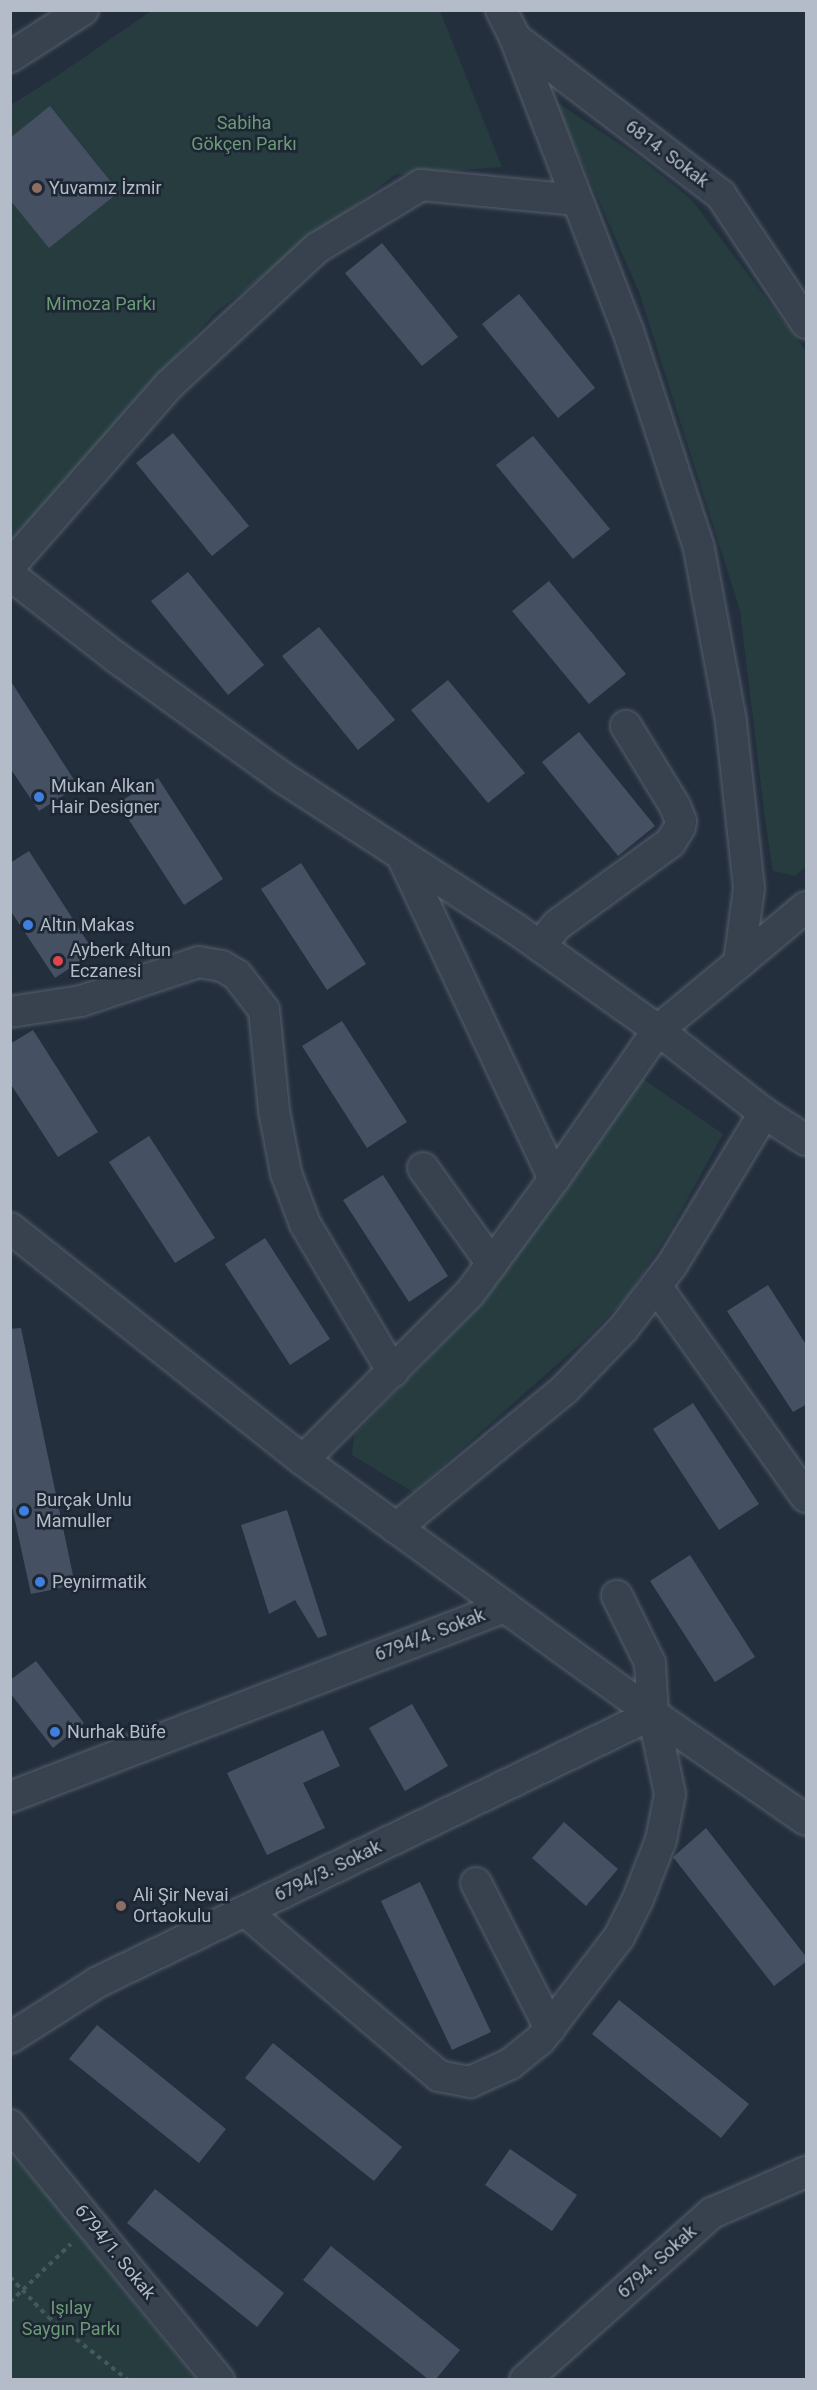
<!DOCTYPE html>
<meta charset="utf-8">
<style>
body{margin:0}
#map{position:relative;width:817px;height:2390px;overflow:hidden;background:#242f3e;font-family:Roboto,sans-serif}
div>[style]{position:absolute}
.green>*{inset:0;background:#263c3f}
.building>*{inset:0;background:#455162}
.path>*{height:4px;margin-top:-2px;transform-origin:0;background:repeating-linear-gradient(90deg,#44595c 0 4.5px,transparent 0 9px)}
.roads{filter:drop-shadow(0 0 2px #565f6c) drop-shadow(0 0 2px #565f6c)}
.minor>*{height:30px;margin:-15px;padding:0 15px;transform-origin:15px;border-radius:15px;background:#38414e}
.dots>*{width:16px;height:16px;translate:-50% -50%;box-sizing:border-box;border:3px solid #1d2633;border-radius:50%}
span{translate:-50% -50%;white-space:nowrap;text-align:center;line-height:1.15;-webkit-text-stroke:5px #1d2633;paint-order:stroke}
.park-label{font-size:18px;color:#6b9a76}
.street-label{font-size:18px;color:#b4bcc9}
.poi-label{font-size:18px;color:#b4bcc9}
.left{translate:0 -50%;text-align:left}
.frame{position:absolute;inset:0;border:12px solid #b4bcc9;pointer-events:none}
</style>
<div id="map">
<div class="green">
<i style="clip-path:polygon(151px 11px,440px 11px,502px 167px,395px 175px,215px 313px,11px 541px,11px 105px,57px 76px)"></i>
<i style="clip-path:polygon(555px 101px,636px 155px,691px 199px,806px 351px,806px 866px,795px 876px,773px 871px,765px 820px,740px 610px,639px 292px)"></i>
<i style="clip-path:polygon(640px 1077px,723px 1134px,670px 1231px,628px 1296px,586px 1339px,413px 1492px,352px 1455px,354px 1435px,482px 1303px,570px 1183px)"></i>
<i style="clip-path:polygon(11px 2155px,49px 2197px,195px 2379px,11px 2379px)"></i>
</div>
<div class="building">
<i style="clip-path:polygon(50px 106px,119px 192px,49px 248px,10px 200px,10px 138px)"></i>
<i style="clip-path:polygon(382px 243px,458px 337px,422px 366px,345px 273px)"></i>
<i style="clip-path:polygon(519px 294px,595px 388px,558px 418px,482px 324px)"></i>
<i style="clip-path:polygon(173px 433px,249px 526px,212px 556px,136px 463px)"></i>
<i style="clip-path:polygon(533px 436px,610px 529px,573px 559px,496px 465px)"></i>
<i style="clip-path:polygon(188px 572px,264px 665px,228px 695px,151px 601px)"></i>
<i style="clip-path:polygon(549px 581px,626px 674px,589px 704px,512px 611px)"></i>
<i style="clip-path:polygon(319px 627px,395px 720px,358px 750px,282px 656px)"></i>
<i style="clip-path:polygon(10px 680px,78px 786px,39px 811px,10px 768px)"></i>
<i style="clip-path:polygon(448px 680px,525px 773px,488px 803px,411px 710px)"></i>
<i style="clip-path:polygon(579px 732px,655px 826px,618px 856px,542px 762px)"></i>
<i style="clip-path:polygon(158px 778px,223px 879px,184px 905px,118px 803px)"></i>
<i style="clip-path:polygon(29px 851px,94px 952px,55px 978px,10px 910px,10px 863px)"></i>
<i style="clip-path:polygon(301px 863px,366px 964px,327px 990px,261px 889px)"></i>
<i style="clip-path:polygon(342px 1021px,407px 1122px,367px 1148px,302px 1046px)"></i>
<i style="clip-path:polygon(33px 1030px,98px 1132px,58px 1157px,10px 1083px,10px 1044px)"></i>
<i style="clip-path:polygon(149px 1136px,215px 1238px,175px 1263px,109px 1162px)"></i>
<i style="clip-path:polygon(383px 1175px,448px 1276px,409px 1302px,343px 1200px)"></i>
<i style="clip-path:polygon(265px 1238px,330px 1339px,290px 1365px,225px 1264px)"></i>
<i style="clip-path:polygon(768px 1285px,807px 1346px,807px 1404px,793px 1412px,727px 1311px)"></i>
<i style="clip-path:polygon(21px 1328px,75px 1585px,31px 1594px,10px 1498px,10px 1329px)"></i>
<i style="clip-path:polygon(693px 1403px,759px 1504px,719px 1530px,653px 1429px)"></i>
<i style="clip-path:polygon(287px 1510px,327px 1635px,318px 1638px,295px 1600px,269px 1614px,241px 1525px)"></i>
<i style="clip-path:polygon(690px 1555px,755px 1657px,715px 1682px,650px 1581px)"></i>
<i style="clip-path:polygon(36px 1661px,84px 1723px,53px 1748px,10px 1693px,10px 1680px)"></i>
<i style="clip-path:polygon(412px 1704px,448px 1766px,405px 1791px,369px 1728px)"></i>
<i style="clip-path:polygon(323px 1730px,340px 1766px,303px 1783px,325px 1828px,267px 1855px,227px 1773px)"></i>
<i style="clip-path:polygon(564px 1822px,618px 1869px,586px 1906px,532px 1858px)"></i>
<i style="clip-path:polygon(706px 1828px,807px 1958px,807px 1961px,774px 1986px,673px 1857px)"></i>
<i style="clip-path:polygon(420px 1882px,491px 2032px,452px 2050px,381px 1901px)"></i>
<i style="clip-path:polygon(619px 2000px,749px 2104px,721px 2138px,592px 2034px)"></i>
<i style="clip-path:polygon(97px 2025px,226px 2129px,199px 2163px,69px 2059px)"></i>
<i style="clip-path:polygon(273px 2043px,402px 2147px,374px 2181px,245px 2078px)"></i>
<i style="clip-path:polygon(510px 2149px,577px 2195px,552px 2231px,485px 2185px)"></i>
<i style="clip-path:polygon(155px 2189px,284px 2293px,257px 2327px,127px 2223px)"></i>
<i style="clip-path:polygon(331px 2246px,460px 2350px,436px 2379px,428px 2379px,303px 2280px)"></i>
</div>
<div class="path">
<i style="left:10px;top:2277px;width:55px;rotate:46.5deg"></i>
<i style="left:48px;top:2317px;width:102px;rotate:38.2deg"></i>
<i style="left:10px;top:2302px;width:84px;rotate:-43.6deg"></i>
</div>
<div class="roads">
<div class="minor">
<i style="left:501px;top:10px;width:31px;rotate:63deg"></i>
<i style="left:515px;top:38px;width:259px;rotate:37.3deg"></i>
<i style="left:721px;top:195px;width:154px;rotate:56.4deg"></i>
<i style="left:10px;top:57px;width:87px;rotate:-32.8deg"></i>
<i style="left:10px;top:566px;width:242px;rotate:-48.7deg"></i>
<i style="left:170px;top:384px;width:200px;rotate:-42.8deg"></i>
<i style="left:317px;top:248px;width:122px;rotate:-31.2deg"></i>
<i style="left:421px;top:185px;width:156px;rotate:5.5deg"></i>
<i style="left:10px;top:575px;width:135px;rotate:37.8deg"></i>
<i style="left:117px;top:658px;width:207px;rotate:35.8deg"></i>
<i style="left:285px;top:779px;width:272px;rotate:33deg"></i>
<i style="left:513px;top:927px;width:178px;rotate:35.4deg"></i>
<i style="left:658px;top:1030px;width:135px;rotate:38.1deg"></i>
<i style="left:764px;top:1113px;width:50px;rotate:32.7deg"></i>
<i style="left:402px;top:856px;width:357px;rotate:64.8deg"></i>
<i style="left:540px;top:946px;width:27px;rotate:-51deg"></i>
<i style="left:557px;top:925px;width:140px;rotate:-36deg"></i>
<i style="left:670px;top:843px;width:19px;rotate:-58deg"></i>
<i style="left:680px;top:827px;width:6px;rotate:-81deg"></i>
<i style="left:681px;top:821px;width:16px;rotate:-112deg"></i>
<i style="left:675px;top:806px;width:94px;rotate:-121.5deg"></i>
<i style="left:739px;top:963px;width:87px;rotate:-39.9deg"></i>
<i style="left:10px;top:1012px;width:72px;rotate:-8.8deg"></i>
<i style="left:81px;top:1001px;width:124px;rotate:-18.3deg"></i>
<i style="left:199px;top:962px;width:23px;rotate:10deg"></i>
<i style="left:222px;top:966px;width:17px;rotate:31deg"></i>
<i style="left:237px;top:975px;width:44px;rotate:52.4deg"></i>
<i style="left:264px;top:1010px;width:101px;rotate:84.3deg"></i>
<i style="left:274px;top:1111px;width:63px;rotate:79deg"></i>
<i style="left:286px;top:1173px;width:54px;rotate:69.6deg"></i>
<i style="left:305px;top:1224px;width:172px;rotate:59.3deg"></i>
<i style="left:423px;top:1168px;width:118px;rotate:54.3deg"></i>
<i style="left:10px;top:1228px;width:374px;rotate:38.4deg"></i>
<i style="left:303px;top:1460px;width:250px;rotate:36deg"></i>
<i style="left:656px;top:1286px;width:259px;rotate:54.6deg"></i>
<i style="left:303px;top:1460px;width:236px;rotate:-45deg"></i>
<i style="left:470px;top:1293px;width:142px;rotate:-53.6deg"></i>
<i style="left:554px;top:1179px;width:182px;rotate:-55.1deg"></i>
<i style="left:658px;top:1030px;width:105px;rotate:-39.6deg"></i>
<i style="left:739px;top:963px;width:76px;rotate:-82.4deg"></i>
<i style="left:749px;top:888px;width:168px;rotate:-96.2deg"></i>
<i style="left:731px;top:721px;width:176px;rotate:-100.5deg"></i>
<i style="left:699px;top:548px;width:228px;rotate:-108.1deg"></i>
<i style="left:628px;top:331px;width:314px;rotate:-111.1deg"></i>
<i style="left:396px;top:1528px;width:217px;rotate:-39.4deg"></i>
<i style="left:564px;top:1390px;width:85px;rotate:-46deg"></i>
<i style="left:623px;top:1329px;width:81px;rotate:-52.6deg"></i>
<i style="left:672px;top:1265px;width:178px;rotate:-58.8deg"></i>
<i style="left:10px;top:1797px;width:530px;rotate:-21deg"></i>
<i style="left:505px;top:1607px;width:183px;rotate:35.9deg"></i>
<i style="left:653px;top:1714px;width:186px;rotate:34.7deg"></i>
<i style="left:476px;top:1883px;width:163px;rotate:63deg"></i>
<i style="left:245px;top:1911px;width:255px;rotate:40.4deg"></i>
<i style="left:439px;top:2076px;width:32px;rotate:11deg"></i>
<i style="left:470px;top:2082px;width:44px;rotate:-24.2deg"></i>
<i style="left:510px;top:2064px;width:38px;rotate:-39deg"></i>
<i style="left:540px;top:2040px;width:130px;rotate:-52.5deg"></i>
<i style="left:619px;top:1937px;width:42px;rotate:-63.4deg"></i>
<i style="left:638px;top:1899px;width:63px;rotate:-68.7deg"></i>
<i style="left:661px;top:1840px;width:47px;rotate:-78.9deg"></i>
<i style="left:670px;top:1794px;width:82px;rotate:-102deg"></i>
<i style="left:653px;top:1714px;width:51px;rotate:-93.4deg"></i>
<i style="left:650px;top:1663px;width:75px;rotate:-116.2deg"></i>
<i style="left:10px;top:2038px;width:104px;rotate:-32.5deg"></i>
<i style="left:98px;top:1982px;width:616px;rotate:-25.78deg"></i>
<i style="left:10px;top:2125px;width:330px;rotate:50.7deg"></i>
<i style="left:525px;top:2380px;width:251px;rotate:-41.8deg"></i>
<i style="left:712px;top:2213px;width:103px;rotate:-23.6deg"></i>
</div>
</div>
<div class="dots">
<i style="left:37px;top:188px;background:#8d6e63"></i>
<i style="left:39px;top:797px;background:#3f7fe0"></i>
<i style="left:28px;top:925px;background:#3f7fe0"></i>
<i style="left:58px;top:961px;background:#e0444e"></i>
<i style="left:24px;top:1511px;background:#3f7fe0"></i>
<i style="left:40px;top:1582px;background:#3f7fe0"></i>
<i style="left:55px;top:1732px;background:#3f7fe0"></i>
<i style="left:121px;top:1906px;background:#8d6e63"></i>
</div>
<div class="park-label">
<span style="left:244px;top:134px">Sabiha<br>Gökçen Parkı</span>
<span style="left:101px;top:304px">Mimoza Parkı</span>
<span style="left:71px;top:2319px">Işılay<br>Saygın Parkı</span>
</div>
<div class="street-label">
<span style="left:667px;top:154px;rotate:37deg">6814. Sokak</span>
<span style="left:430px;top:1635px;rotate:-21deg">6794/4. Sokak</span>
<span style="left:328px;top:1871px;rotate:-26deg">6794/3. Sokak</span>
<span style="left:115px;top:2252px;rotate:51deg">6794/1. Sokak</span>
<span style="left:657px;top:2262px;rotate:-42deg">6794. Sokak</span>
</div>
<div class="poi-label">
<span class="left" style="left:49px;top:188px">Yuvamız İzmir</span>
<span class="left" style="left:51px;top:797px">Mukan Alkan<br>Hair Designer</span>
<span class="left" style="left:40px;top:925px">Altın Makas</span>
<span class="left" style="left:70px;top:961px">Ayberk Altun<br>Eczanesi</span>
<span class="left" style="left:36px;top:1511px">Burçak Unlu<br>Mamuller</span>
<span class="left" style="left:52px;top:1582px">Peynirmatik</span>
<span class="left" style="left:67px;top:1732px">Nurhak Büfe</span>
<span class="left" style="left:133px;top:1906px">Ali Şir Nevai<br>Ortaokulu</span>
</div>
<div class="frame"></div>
</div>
